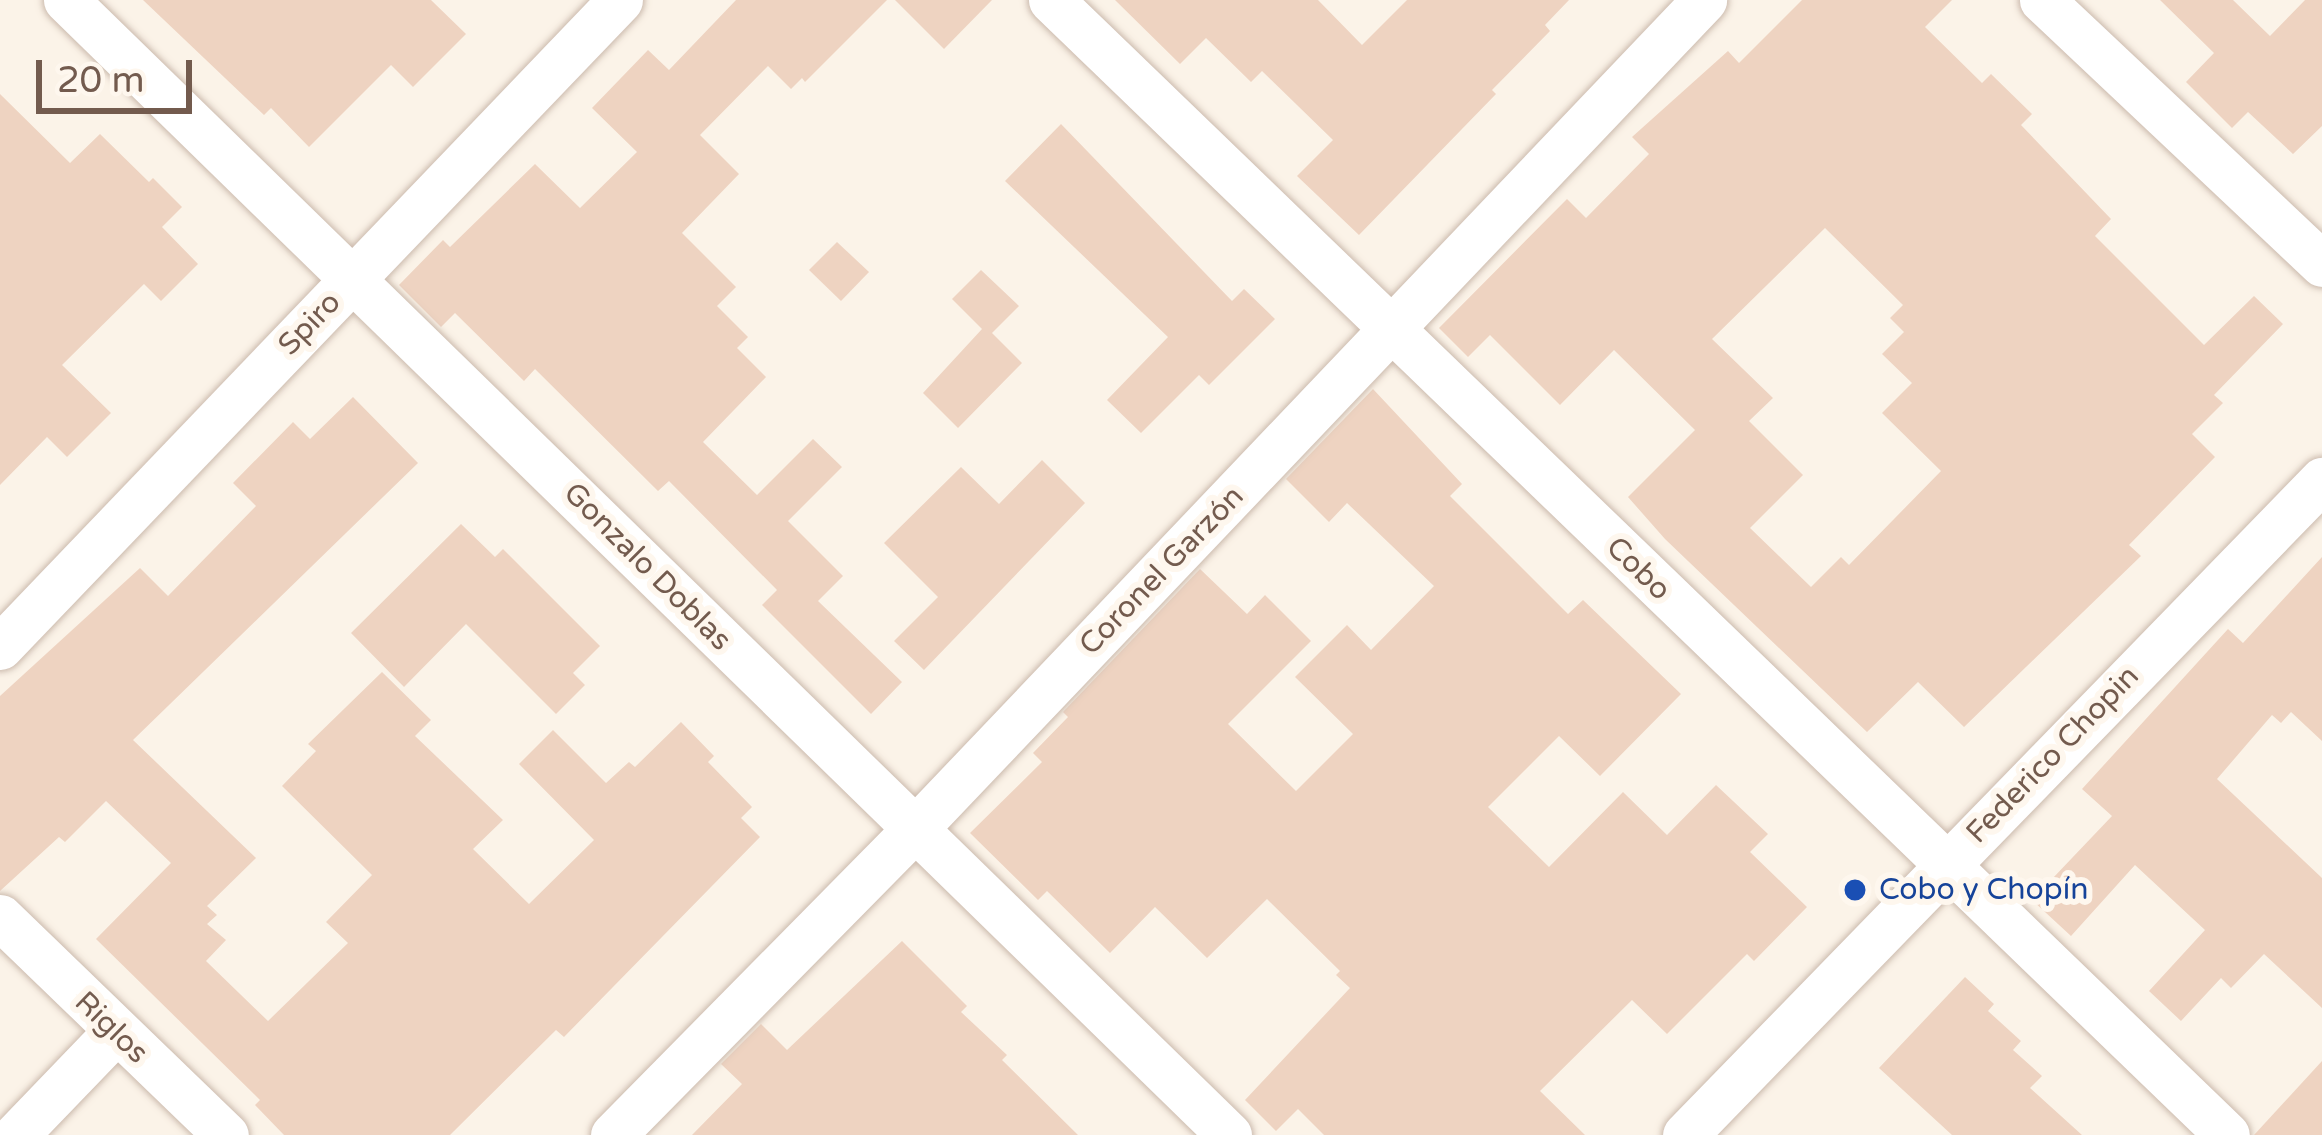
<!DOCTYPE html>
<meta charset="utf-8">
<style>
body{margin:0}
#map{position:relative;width:2322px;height:1135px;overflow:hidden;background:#fbf3e8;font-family:"Varela Round",sans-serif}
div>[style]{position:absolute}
.building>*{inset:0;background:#eed3c1}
.roads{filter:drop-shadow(0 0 3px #ccbbae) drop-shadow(0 0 3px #ccbbae)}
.street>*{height:45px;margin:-22.5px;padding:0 22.5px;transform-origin:22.5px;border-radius:22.5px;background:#fff}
.dots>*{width:33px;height:33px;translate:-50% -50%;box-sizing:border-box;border:6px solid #fef7ee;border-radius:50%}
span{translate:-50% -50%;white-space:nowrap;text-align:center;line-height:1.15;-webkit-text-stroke:12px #fef7ee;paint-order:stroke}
.street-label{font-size:30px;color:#735b4e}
.transit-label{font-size:30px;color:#164399}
.left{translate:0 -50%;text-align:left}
.scale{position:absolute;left:36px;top:60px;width:156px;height:54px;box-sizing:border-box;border:6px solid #735b4e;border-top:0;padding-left:15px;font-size:36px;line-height:42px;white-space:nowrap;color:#735b4e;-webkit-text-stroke:9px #fef7ee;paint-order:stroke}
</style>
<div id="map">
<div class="building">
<i style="clip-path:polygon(143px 0,431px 0,466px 34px,413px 87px,391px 65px,309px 147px,271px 108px,264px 115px)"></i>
<i style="clip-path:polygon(736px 0,887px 0,805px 82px,802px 78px,791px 89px,768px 66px,700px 135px,739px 174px,682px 233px,736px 287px,717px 306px,748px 337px,737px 348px,766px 377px,703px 442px,757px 495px,813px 439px,842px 467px,788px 521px,843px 576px,818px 601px,902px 682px,871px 714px,762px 605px,777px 590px,669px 481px,658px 491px,535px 369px,524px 381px,455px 313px,441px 327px,399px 285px,443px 240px,450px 247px,535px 164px,580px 208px,637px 152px,592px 108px,648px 50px,669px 70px)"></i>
<i style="clip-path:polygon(895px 0,992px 0,944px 49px)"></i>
<i style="clip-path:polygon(1115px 0,1318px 0,1362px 45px,1407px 0,1569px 0,1545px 25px,1550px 31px,1492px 90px,1496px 94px,1359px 235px,1297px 176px,1333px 140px,1262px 71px,1251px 82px,1206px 38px,1180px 64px)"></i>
<i style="clip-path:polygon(evenodd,1802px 0,1952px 0,1925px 27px,1982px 83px,1991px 74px,2032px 114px,2021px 125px,2111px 219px,2095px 236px,2204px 345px,2254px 296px,2283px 324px,2214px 395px,2223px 403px,2192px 434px,2215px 457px,2129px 545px,2141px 556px,1964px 727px,1918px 682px,1867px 732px,1665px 539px,1628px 497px,1695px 430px,1614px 350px,1560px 405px,1490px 335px,1468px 357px,1439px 328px,1567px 199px,1586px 218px,1649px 154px,1632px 137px,1728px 51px,1739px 63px,1802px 0,1825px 228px,1903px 305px,1890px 318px,1904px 332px,1882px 354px,1912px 383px,1882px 413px,1941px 471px,1849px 565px,1841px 557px,1811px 587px,1750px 528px,1803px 475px,1749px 421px,1773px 398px,1712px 339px,1825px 228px)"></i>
<i style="clip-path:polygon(2160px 0,2233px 0,2270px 36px,2305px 0,2322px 0,2322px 126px,2293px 154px,2248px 112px,2232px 128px,2186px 82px,2214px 53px)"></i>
<i style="clip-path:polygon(0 94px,70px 163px,100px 134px,149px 182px,153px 178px,182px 207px,162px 227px,198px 264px,161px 301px,144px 284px,62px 365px,111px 413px,67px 457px,47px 437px,0 485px)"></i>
<i style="clip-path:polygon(1061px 124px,1232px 301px,1244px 289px,1275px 319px,1209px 385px,1199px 375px,1141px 433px,1107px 400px,1168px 337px,1005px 181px)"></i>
<i style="clip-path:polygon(837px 242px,869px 272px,841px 301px,809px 270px)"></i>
<i style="clip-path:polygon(981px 270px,1019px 306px,992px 333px,1022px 363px,958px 428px,923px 393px,982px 329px,952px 299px)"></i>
<i style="clip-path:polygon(1373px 389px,1462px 484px,1450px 496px,1568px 614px,1583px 600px,1681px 694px,1600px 776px,1559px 736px,1488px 807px,1549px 867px,1623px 792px,1667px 835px,1716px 785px,1768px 834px,1750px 852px,1807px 907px,1754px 961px,1747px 954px,1667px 1034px,1632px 1000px,1540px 1091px,1585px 1135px,1324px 1135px,1298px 1109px,1276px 1131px,1245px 1100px,1350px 988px,1336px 975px,1340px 971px,1267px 899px,1207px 958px,1155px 907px,1110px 953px,1047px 891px,1038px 900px,970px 833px,1042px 762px,1033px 753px,1068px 717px,1063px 712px,1200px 569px,1247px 614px,1265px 595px,1311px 641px,1228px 724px,1296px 791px,1353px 734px,1295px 677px,1347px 625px,1371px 650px,1434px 586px,1347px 503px,1329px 522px,1286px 479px)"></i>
<i style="clip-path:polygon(353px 397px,418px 463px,133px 740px,256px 858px,207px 906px,217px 915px,207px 924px,226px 940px,206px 961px,268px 1021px,348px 943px,326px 922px,372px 875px,282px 786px,316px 751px,308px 744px,382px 672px,431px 720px,415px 736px,503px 820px,473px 849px,529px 904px,594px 840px,519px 764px,553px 730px,606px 783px,629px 762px,635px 767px,681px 722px,714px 756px,708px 762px,752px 807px,741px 818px,760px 837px,564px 1037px,556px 1030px,450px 1135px,284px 1135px,255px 1105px,260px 1100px,96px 939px,171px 863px,106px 801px,65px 842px,59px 837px,0 891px,0 696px,140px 568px,168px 596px,256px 506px,233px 483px,293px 422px,310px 439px)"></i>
<i style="clip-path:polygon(1042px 460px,1085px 503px,924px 670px,894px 641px,938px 597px,884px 543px,961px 467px,999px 504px)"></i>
<i style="clip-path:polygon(461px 524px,495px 557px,503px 549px,600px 646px,573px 673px,585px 685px,556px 714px,466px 624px,404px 687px,351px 633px)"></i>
<i style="clip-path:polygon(2322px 557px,2322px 741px,2291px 712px,2281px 723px,2272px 715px,2217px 779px,2322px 878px,2322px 1008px,2264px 954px,2231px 988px,2221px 978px,2181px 1021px,2149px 991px,2205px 930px,2135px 865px,2071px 936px,2032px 900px,2112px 816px,2082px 789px,2228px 629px,2243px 643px)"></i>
<i style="clip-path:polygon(902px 941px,967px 1006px,961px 1012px,1007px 1055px,1002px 1060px,1078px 1135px,692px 1135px,742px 1084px,721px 1064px,761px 1024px,787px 1050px)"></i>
<i style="clip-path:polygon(1965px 977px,1994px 1004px,1988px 1011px,2021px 1041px,2013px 1050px,2042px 1076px,2030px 1088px,2082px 1135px,1952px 1135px,1879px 1068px)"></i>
<i style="clip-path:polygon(2322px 1061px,2322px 1135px,2254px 1135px)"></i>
</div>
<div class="roads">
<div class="street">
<i style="left:66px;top:0;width:1625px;rotate:44.3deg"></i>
<i style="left:1051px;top:0;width:1634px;rotate:43.98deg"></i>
<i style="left:2042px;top:0;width:385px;rotate:43.3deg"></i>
<i style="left:0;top:647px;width:896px;rotate:-46.22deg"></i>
<i style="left:0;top:917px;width:314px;rotate:44deg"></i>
<i style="left:16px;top:1135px;width:141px;rotate:-46.1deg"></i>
<i style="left:613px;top:1135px;width:429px;rotate:-45.4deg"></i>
<i style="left:914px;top:830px;width:1146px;rotate:-46.41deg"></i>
<i style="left:1685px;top:1135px;width:914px;rotate:-45.8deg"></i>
</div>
</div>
<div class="dots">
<i style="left:1855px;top:890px;background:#1a4fb4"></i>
</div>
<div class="street-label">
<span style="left:310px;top:324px;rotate:-46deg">Spiro</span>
<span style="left:647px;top:567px;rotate:45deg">Gonzalo Doblas</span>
<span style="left:1638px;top:569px;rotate:44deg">Cobo</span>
<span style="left:1162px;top:571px;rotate:-46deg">Coronel Garzón</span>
<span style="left:2053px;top:755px;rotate:-46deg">Federico Chopin</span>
<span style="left:111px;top:1028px;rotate:44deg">Riglos</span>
</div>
<div class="transit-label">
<span class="left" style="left:1879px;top:890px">Cobo y Chopín</span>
</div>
<div class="scale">20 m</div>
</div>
